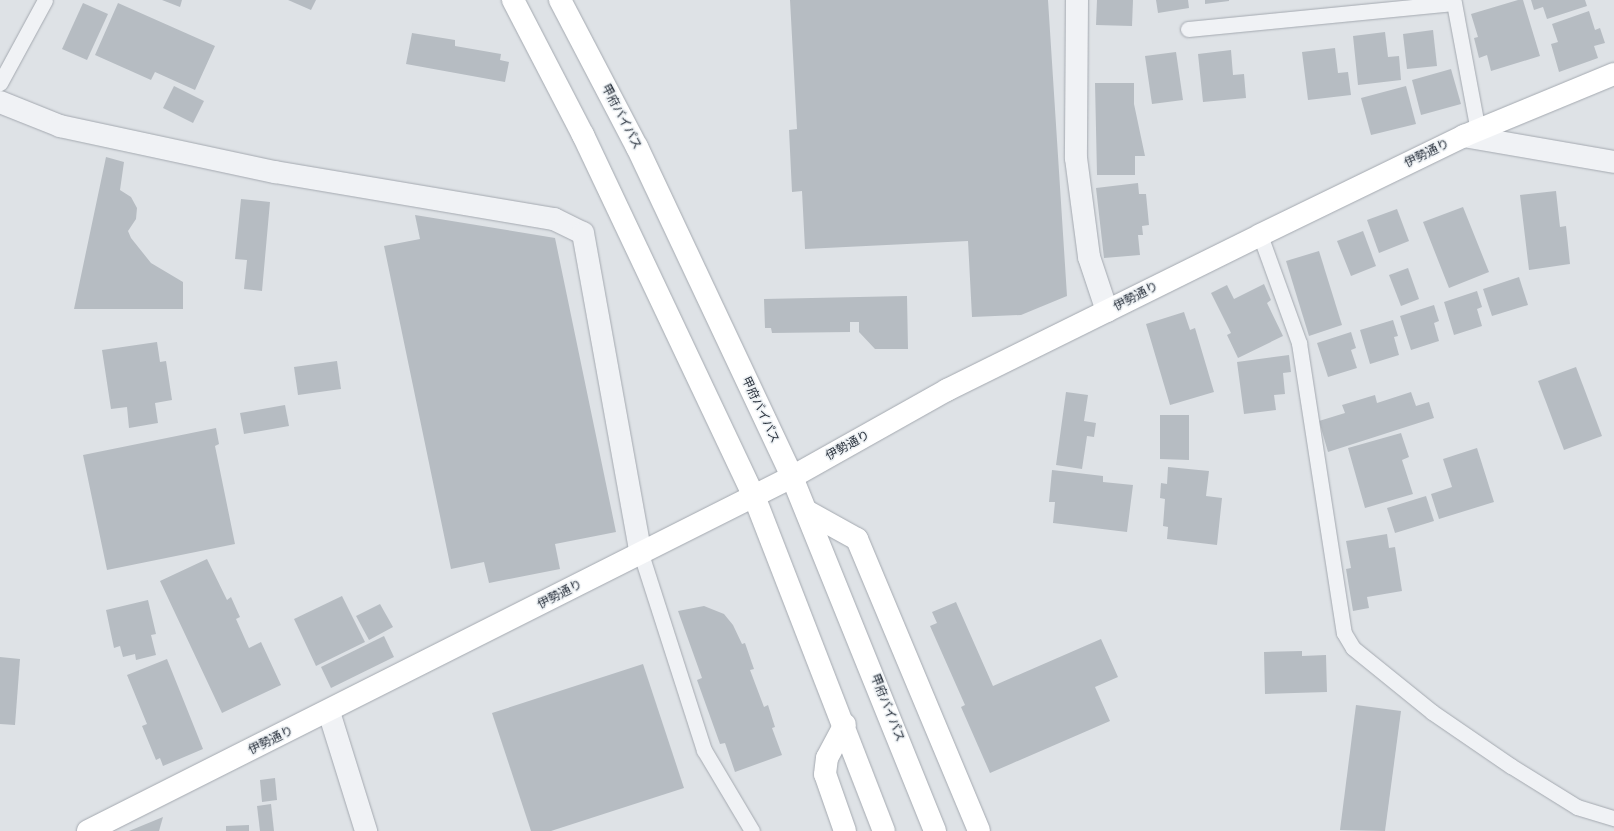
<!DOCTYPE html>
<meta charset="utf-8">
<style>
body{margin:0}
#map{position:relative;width:1614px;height:831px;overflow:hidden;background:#dee2e6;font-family:"Alegreya Sans","Noto Sans JP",sans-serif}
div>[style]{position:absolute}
.building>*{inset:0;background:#b6bcc2}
.roads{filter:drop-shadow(0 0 1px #a4a9b0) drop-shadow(0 0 1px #a4a9b0)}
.service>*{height:15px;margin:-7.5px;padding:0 7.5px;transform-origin:7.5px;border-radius:7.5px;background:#f0f2f5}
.minor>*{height:22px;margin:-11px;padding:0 11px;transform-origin:11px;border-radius:11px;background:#f0f2f5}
.primary>*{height:22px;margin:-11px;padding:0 11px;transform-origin:11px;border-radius:11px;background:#fff}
.trunk>*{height:22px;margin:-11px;padding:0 11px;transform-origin:11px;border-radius:11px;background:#fff}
span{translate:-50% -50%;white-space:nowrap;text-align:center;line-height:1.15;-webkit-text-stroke:3px #edf1f4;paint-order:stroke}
.street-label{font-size:12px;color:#29313c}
</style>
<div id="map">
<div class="building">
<i style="clip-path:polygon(162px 0,182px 0,180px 7px)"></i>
<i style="clip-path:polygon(288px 0,316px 0,311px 10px)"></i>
<i style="clip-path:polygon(790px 0,1048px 0,1067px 296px,1021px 315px,972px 317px,968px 241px,805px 249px,802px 191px,792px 192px,789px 130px,797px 129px)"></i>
<i style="clip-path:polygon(1097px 0,1133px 0,1132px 26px,1096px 25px)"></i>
<i style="clip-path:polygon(1156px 0,1188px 0,1189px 8px,1158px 13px)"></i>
<i style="clip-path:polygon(1205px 0,1229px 0,1229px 1px,1205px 4px)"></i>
<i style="clip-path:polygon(1518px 0,1523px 0,1540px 56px,1491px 71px,1487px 55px,1479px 58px,1474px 38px,1478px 37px,1471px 14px)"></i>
<i style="clip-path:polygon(1531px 0,1585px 0,1587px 6px,1547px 19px,1543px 7px,1534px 10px)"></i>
<i style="clip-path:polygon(83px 3px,108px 14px,87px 60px,62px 49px)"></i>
<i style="clip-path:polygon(118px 3px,215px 46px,195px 90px,155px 72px,151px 80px,95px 55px)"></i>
<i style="clip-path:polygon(1589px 11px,1595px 30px,1600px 28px,1605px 43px,1594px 46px,1598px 58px,1559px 72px,1551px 44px,1558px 42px,1552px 24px)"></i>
<i style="clip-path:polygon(1433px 30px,1437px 66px,1407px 69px,1403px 34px)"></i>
<i style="clip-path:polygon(1385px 32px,1388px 57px,1399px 56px,1401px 80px,1358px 85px,1353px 36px)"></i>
<i style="clip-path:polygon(412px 33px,455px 40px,455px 46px,501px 54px,500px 60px,509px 62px,505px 82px,406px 64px)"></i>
<i style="clip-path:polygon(1335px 48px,1338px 73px,1348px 72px,1351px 95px,1308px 100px,1302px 52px)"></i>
<i style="clip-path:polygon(1231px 50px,1233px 75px,1244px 74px,1246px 98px,1203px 102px,1198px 54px)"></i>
<i style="clip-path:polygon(1176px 52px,1183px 100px,1152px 104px,1145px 56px)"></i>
<i style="clip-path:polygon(1451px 69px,1461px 104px,1421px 115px,1412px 80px)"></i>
<i style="clip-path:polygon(1095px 83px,1134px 83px,1134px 104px,1145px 156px,1135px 156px,1135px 175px,1097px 175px)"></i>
<i style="clip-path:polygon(174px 86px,204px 101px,193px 123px,163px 108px)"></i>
<i style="clip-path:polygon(1406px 86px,1416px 124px,1371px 135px,1361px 98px)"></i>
<i style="clip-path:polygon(106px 157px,124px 162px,120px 190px,131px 197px,137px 208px,136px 219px,128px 231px,131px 238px,151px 263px,183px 282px,183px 309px,74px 309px)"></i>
<i style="clip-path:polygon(1138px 183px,1139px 194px,1146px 194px,1149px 225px,1142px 226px,1143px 235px,1138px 235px,1140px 255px,1104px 258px,1096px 188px)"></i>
<i style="clip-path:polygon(1556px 191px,1560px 227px,1566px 226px,1570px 264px,1529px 270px,1520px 195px)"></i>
<i style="clip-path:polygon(241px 199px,270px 202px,262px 291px,244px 289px,247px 260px,235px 259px)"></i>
<i style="clip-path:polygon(1463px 207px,1489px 272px,1449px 288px,1423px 222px)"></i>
<i style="clip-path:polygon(1397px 209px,1409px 241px,1379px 253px,1367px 220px)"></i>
<i style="clip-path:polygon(415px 215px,555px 238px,616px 532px,555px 544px,560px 569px,489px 583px,484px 562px,451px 569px,384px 246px,420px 239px)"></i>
<i style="clip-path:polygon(1363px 231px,1376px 266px,1351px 276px,1337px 241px)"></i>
<i style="clip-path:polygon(1319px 251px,1342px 325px,1309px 336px,1286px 261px)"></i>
<i style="clip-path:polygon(1408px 268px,1419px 299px,1401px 306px,1389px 275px)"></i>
<i style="clip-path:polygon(1519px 277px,1528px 305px,1492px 316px,1483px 289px)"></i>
<i style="clip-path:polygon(1264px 284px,1271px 300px,1267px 303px,1283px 336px,1238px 358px,1227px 335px,1231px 333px,1211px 293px,1227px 285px,1234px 299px)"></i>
<i style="clip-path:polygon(1477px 291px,1482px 307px,1477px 309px,1482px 326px,1454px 335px,1444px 302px)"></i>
<i style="clip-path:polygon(907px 296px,908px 349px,875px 349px,859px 332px,859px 322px,850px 322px,850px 332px,772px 333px,771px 328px,765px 328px,764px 299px)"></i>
<i style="clip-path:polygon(1434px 305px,1439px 321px,1434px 323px,1439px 341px,1411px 350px,1400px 316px)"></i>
<i style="clip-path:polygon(1184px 312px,1190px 330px,1195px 328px,1214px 392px,1170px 405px,1146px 324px)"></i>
<i style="clip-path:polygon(1393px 320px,1398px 336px,1394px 337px,1399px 355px,1370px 364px,1360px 330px)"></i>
<i style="clip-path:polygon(1351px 332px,1356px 348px,1351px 350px,1357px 368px,1328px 377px,1317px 343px)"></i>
<i style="clip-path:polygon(157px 342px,160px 362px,166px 361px,172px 400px,155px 403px,158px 423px,129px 428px,127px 407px,111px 409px,102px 350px)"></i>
<i style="clip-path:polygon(1289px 355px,1291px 372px,1283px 373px,1285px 394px,1274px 395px,1276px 410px,1244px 414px,1237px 362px)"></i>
<i style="clip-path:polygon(337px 361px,341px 389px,298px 395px,294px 367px)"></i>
<i style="clip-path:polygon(1576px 367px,1602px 436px,1564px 450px,1538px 381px)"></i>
<i style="clip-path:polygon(1066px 392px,1088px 395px,1084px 421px,1096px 423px,1094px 437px,1087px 436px,1082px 469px,1056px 465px)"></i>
<i style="clip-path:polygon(1411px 392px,1416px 406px,1429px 402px,1434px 418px,1328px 452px,1319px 421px,1345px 413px,1342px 405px,1375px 395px,1377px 403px)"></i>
<i style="clip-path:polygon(285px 405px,289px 426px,244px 434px,240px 413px)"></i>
<i style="clip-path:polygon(1160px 415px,1189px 415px,1189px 460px,1160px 459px)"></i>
<i style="clip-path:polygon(216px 428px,219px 444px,215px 446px,235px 544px,107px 570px,83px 455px)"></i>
<i style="clip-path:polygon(1401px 433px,1409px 457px,1402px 460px,1413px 494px,1365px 508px,1348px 448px)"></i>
<i style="clip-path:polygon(1477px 448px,1494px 502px,1439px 519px,1431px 494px,1452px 487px,1443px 459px)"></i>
<i style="clip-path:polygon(1168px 467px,1209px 471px,1206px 496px,1222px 498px,1217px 545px,1167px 539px,1168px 527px,1163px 526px,1165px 499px,1160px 498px,1161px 483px,1167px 484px)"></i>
<i style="clip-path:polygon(1052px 470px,1103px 476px,1103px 482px,1133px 485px,1127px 532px,1053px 523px,1055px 502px,1049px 502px)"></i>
<i style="clip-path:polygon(1426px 496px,1434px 521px,1395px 533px,1387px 508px)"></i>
<i style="clip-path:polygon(1387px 534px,1389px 548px,1395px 547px,1402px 591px,1367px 597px,1369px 608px,1353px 611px,1346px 569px,1351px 568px,1346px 541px)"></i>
<i style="clip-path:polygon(207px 559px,227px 600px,231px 597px,240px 617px,236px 619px,249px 648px,261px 642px,281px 685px,222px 713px,160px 581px)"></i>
<i style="clip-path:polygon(342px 596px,365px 642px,316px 666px,294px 619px)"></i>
<i style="clip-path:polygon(148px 600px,156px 634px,151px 635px,156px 655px,136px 660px,135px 654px,123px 657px,120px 646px,114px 648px,106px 610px)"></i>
<i style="clip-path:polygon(956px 602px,993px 686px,1101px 639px,1118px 677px,1095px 687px,1110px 721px,990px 773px,961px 707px,965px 705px,930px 626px,937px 623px,932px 612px)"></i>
<i style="clip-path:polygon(380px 604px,393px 627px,369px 640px,356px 616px)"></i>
<i style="clip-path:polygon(704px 606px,724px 614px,733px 625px,742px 644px,745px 643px,754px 669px,750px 670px,764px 707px,768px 705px,775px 727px,772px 728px,782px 755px,735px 772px,725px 743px,720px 744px,697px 680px,702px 678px,678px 611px)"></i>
<i style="clip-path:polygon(384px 636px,394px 657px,331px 688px,321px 667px)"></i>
<i style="clip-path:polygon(1302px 651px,1302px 656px,1326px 655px,1327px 692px,1265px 694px,1264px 652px)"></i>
<i style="clip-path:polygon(0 657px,20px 659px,15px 725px,0 724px)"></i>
<i style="clip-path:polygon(167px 659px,203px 749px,163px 766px,160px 758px,156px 760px,142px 726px,147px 724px,127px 675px)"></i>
<i style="clip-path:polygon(643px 664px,684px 788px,551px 831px,531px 831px,492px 713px)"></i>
<i style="clip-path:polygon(1356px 705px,1401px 711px,1385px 831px,1340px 830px)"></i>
<i style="clip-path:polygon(275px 778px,277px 800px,262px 802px,260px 780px)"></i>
<i style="clip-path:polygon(271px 804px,274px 831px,260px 831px,257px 806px)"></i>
<i style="clip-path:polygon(163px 817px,159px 831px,129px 831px)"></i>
<i style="clip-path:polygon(249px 825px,249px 831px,226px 831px,226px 826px)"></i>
</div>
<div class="roads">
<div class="service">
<i style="left:1188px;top:29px;width:267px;rotate:-5.6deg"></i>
<i style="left:1454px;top:3px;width:130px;rotate:79.4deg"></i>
<i style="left:0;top:83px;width:94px;rotate:-61.5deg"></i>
<i style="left:1260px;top:235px;width:115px;rotate:70.1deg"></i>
<i style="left:1299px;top:343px;width:293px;rotate:81.2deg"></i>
<i style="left:1344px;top:633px;width:17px;rotate:59deg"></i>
<i style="left:1353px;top:648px;width:102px;rotate:39deg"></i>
<i style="left:1432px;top:712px;width:96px;rotate:34.4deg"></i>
<i style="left:1511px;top:766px;width:78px;rotate:31.8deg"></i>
<i style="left:1577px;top:807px;width:39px;rotate:17deg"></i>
<i style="left:641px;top:554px;width:206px;rotate:72.2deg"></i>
<i style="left:704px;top:750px;width:94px;rotate:59.3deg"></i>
</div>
<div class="minor">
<i style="left:1077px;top:0;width:158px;rotate:90.4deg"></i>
<i style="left:1076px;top:158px;width:100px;rotate:82.5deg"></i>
<i style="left:1089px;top:257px;width:57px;rotate:71.6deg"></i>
<i style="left:0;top:102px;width:65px;rotate:21.8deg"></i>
<i style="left:60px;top:126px;width:220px;rotate:12.1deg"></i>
<i style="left:275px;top:172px;width:283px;rotate:9.6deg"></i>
<i style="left:554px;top:219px;width:32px;rotate:26deg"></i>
<i style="left:583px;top:233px;width:326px;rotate:79.8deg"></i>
<i style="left:1464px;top:136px;width:152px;rotate:9.8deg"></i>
<i style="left:329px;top:712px;width:125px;rotate:72.7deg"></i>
</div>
<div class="primary">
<i style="left:88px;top:831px;width:788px;rotate:-26.7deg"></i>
<i style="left:792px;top:477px;width:178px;rotate:-29.3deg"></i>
<i style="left:947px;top:390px;width:349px;rotate:-26.3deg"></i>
<i style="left:1260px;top:235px;width:227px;rotate:-25.9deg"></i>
<i style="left:1464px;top:136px;width:162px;rotate:-22.5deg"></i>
</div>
<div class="trunk">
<i style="left:513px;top:0;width:152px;rotate:62.6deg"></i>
<i style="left:583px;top:135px;width:399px;rotate:64.7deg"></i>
<i style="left:754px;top:496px;width:359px;rotate:68.8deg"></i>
<i style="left:560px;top:0;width:166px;rotate:62.4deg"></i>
<i style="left:637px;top:147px;width:365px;rotate:64.8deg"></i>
<i style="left:792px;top:477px;width:382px;rotate:68deg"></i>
<i style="left:808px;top:512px;width:56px;rotate:28.9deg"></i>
<i style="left:857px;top:539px;width:316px;rotate:67.3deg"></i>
<i style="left:845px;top:831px;width:60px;rotate:-109.3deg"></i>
<i style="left:825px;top:774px;width:16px;rotate:-83deg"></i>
<i style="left:827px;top:758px;width:38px;rotate:-62deg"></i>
</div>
</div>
<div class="street-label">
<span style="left:621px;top:117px;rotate:62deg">甲府バイパス</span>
<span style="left:1427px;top:154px;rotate:-26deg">伊勢通り</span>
<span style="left:1136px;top:297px;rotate:-27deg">伊勢通り</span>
<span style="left:760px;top:410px;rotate:65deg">甲府バイパス</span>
<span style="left:848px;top:446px;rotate:-29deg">伊勢通り</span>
<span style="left:560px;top:595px;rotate:-27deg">伊勢通り</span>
<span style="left:887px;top:708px;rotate:68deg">甲府バイパス</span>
<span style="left:271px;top:741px;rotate:-26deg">伊勢通り</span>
</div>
</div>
